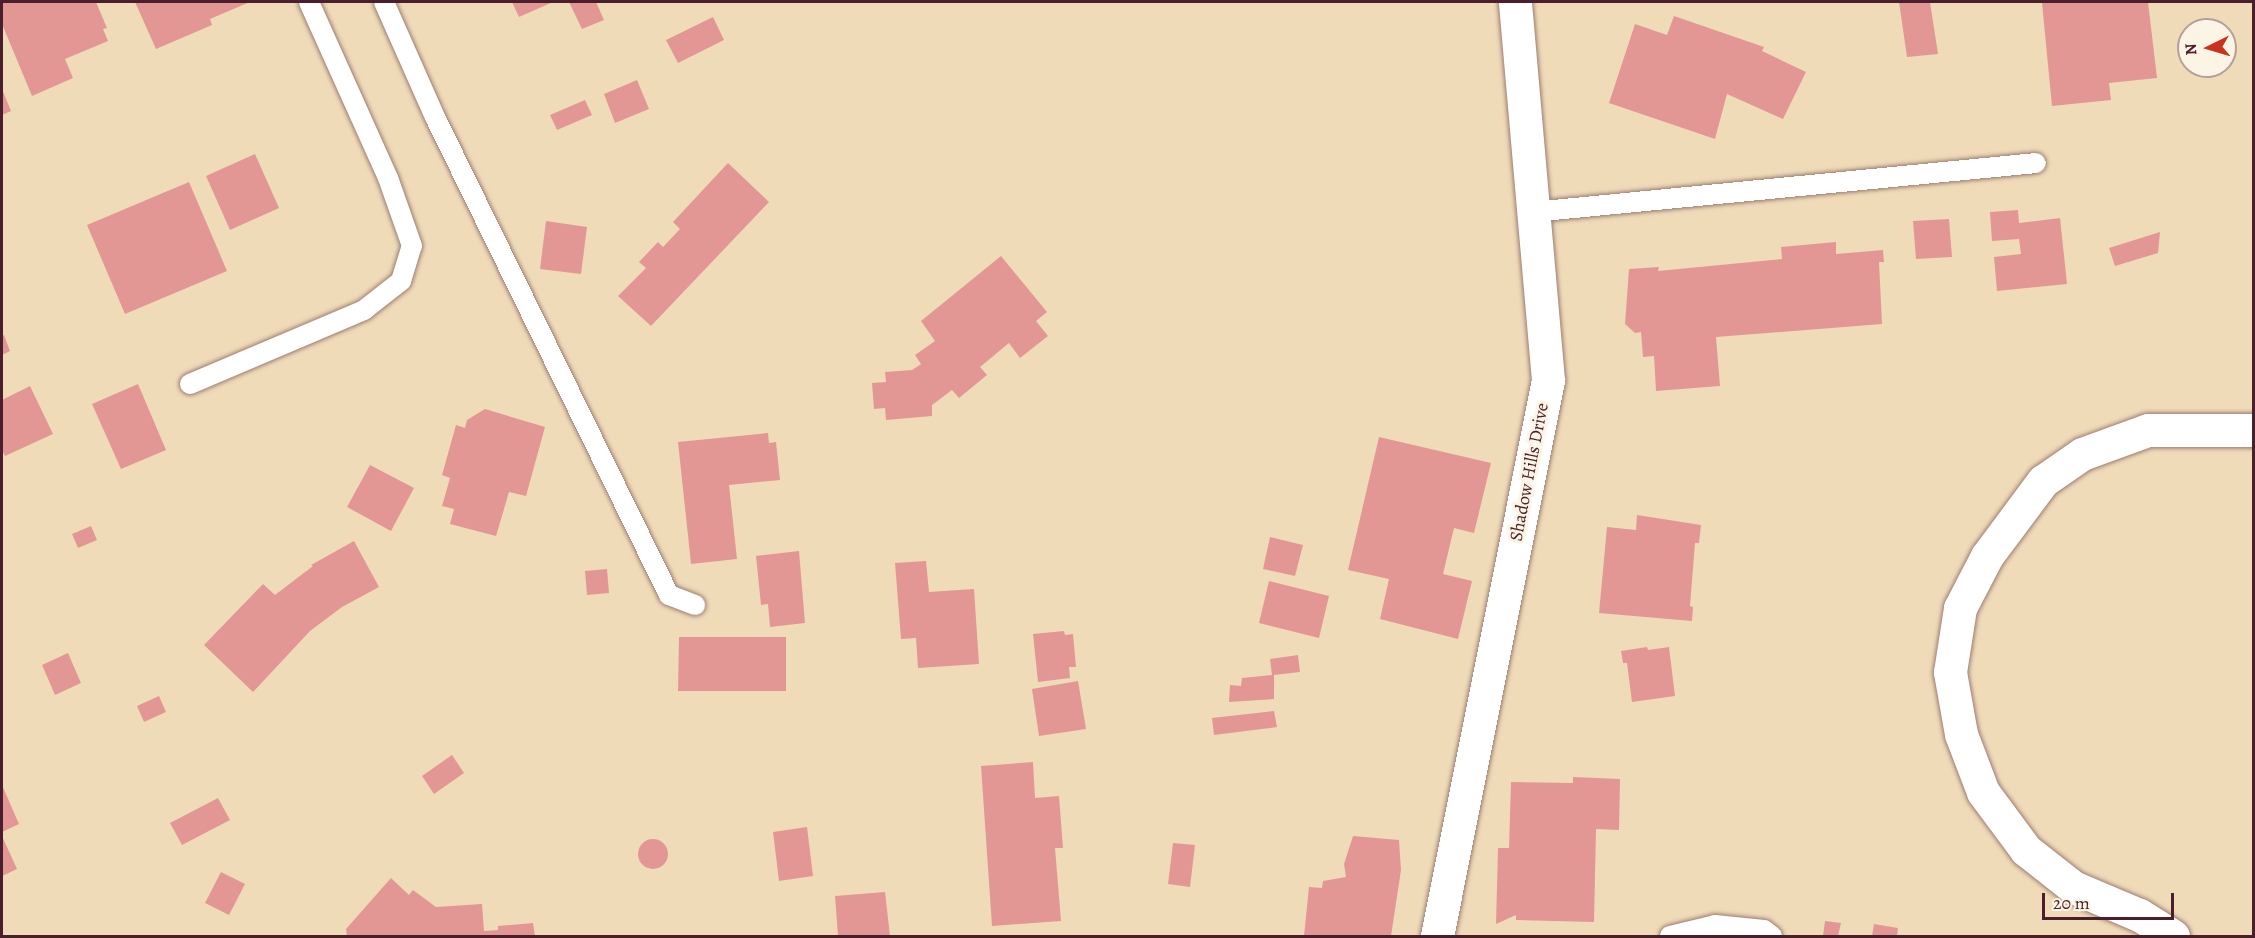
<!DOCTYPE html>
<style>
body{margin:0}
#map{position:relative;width:2255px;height:938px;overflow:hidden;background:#f0dbb9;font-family:Alegreya,serif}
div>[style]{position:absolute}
.building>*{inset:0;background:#e29795}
.round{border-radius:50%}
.roads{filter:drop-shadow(0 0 2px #9d7d72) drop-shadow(0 0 2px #9d7d72)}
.lane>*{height:20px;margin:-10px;padding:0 10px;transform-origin:10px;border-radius:10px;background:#fff}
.street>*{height:33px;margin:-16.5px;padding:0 16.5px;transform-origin:16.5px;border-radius:16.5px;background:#fff}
span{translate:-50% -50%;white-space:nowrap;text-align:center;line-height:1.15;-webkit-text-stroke:6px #fcf5e5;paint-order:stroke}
.street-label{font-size:18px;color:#4a1f2b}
.frame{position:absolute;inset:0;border:3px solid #4a1f2b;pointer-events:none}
.north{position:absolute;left:2177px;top:18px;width:60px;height:60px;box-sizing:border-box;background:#fcf5e5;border:2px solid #b59f9b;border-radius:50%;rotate:265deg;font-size:16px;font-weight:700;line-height:24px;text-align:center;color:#4a1f2b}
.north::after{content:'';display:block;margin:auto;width:21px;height:27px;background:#c8321e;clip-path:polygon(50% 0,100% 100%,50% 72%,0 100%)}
.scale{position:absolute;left:2042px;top:893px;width:132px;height:27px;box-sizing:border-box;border:3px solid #4a1f2b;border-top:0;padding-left:8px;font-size:18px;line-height:21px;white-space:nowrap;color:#4a1f2b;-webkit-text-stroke:4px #fcf5e5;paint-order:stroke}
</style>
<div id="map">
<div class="building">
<i style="clip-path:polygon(2px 2px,96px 2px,107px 28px,103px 29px,108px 41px,65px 59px,73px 78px,32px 96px,2px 24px)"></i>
<i style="clip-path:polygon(135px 2px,250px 2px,210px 19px,212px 25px,156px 49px)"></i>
<i style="clip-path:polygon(512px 2px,553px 2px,519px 17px)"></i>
<i style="clip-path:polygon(569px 2px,596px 2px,604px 20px,582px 29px)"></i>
<i style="clip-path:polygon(1899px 2px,1930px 2px,1938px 54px,1907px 57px)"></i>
<i style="clip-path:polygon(2055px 2px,2148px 2px,2157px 78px,2109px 83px,2111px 100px,2052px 106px,2042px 3px)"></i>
<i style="clip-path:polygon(1674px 16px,1764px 47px,1762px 51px,1806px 72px,1783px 119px,1727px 94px,1715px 139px,1609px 103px,1635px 24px,1667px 35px)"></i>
<i style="clip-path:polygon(713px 17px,724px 40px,678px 63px,666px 40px)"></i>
<i style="clip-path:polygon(637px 80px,649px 109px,615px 123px,604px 94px)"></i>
<i style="clip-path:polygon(2px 89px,11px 111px,2px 115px)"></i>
<i style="clip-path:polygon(585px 100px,592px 115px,557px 130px,550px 115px)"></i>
<i style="clip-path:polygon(255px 154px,279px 208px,230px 230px,206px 176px)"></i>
<i style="clip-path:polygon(728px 163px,769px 202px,651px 326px,618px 296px,646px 268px,639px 262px,658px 242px,663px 247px,680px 229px,673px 222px)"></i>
<i style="clip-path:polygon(189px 182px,227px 271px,125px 314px,87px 225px)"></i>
<i style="clip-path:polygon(2018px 210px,2019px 223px,2060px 218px,2067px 284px,1997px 291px,1994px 257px,2021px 254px,2019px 239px,1992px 241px,1990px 212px)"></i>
<i style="clip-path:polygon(1949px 219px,1952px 257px,1916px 259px,1913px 221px)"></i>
<i style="clip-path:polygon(546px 221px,587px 227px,581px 274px,540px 269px)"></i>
<i style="clip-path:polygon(2160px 232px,2158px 253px,2115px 266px,2109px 248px)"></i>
<i style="clip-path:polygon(1836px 242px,1836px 254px,1883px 250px,1884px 262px,1879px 262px,1882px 324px,1716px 337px,1720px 386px,1656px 391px,1654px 356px,1643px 357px,1641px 332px,1635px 333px,1625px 324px,1629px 269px,1659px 267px,1658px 271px,1782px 259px,1781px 247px)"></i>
<i style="clip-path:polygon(1001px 256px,1047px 312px,1036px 321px,1048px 336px,1020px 358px,1009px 343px,980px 367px,987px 375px,959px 398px,952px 390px,932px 405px,932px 416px,886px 420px,885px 408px,874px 409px,872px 383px,886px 382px,885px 372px,912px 370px,921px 364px,915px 355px,935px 341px,921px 321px)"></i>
<i style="clip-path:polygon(4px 335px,10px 351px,2px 355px,2px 336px)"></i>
<i style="clip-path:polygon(138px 384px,166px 450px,121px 469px,92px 404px)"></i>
<i style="clip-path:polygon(30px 386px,53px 434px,5px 456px,2px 450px,2px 400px)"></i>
<i style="clip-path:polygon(485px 409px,545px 427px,526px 496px,509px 492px,496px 536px,450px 524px,454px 509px,442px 506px,450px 478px,442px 475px,456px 425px,465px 428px,467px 420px)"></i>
<i style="clip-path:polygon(768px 433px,769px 443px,776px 442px,780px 480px,729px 485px,737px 559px,691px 564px,678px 442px)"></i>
<i style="clip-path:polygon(1379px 437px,1491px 463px,1474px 533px,1454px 528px,1443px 574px,1472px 581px,1458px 639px,1380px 619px,1389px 579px,1348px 570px)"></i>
<i style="clip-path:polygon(370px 465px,414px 488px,391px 531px,347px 507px)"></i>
<i style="clip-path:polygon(1637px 515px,1701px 525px,1699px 543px,1695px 543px,1690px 606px,1693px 607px,1692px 621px,1599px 613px,1607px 527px,1636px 530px)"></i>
<i style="clip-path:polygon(91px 526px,97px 540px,78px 548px,72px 534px)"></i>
<i style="clip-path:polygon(1270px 537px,1303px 545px,1295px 576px,1263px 569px)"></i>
<i style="clip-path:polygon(354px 541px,379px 587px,342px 607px,310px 631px,253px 692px,204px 645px,263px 584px,275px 595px,313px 566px,311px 565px)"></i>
<i style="clip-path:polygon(799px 551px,805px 623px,770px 627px,768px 604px,761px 605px,756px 556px)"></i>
<i style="clip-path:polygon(926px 561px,929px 592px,974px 589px,979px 664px,918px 668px,916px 638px,901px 639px,895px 563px)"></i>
<i style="clip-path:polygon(607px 569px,609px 593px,587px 595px,585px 571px)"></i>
<i style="clip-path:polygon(1269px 581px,1329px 596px,1319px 638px,1259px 623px)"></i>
<i style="clip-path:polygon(1064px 631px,1065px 635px,1073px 634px,1076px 667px,1069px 667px,1070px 678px,1038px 682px,1033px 634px)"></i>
<i style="clip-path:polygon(679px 637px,786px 637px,786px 691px,678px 691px)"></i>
<i style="clip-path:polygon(1647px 647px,1648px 650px,1669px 647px,1675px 696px,1632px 702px,1627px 663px,1623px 663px,1621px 651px)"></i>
<i style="clip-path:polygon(68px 653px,81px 683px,55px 695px,42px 665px)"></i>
<i style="clip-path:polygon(1298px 655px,1300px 672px,1274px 675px,1274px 699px,1229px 702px,1230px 685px,1241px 686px,1242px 678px,1272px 675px,1270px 659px)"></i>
<i style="clip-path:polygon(1078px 681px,1086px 729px,1039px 736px,1032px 689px)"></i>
<i style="clip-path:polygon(159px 696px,166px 712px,144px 722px,137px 706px)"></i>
<i style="clip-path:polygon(1274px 711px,1277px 727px,1214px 735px,1212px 718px)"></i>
<i style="clip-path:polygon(452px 755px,464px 773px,434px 794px,422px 776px)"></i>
<i style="clip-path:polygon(1033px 762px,1035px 798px,1059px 796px,1063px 848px,1055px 848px,1061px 921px,992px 926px,981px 766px)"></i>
<i style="clip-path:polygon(1573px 777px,1620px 779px,1619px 830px,1596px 829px,1594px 922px,1516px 920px,1516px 915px,1496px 924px,1498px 848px,1509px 848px,1511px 782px,1573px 783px)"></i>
<i style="clip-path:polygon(2px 785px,19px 824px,2px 832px)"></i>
<i style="clip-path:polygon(218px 798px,230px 820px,182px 845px,170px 823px)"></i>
<i style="clip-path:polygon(807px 827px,813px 876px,779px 881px,773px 832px)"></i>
<i style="clip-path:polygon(2px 836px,17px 869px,2px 876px)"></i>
<i style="clip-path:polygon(1353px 836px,1399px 840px,1401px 870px,1391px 936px,1304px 936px,1309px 887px,1322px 888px,1323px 881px,1346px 877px,1344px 864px)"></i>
<i class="round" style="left:638px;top:839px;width:30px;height:30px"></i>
<i style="clip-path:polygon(1173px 843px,1195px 845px,1190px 887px,1168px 884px)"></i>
<i style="clip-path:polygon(221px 872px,245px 884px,229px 915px,205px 903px)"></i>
<i style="clip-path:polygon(391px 878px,409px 895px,413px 890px,436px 907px,482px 904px,484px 931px,498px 930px,498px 926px,533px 923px,535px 936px,347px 936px,346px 929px)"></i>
<i style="clip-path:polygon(885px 892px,890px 936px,838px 936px,835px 896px)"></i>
<i style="clip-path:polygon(1825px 921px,1841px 923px,1838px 936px,1823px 936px)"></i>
<i style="clip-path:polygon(1874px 924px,1898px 928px,1897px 936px,1872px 936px)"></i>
</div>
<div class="roads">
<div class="lane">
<i style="left:384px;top:2px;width:126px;rotate:66.1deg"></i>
<i style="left:435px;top:117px;width:532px;rotate:63.92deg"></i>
<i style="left:669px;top:595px;width:28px;rotate:21deg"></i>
<i style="left:1533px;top:212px;width:505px;rotate:-5.56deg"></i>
<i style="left:190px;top:384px;width:189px;rotate:-23deg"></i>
<i style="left:364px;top:310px;width:47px;rotate:-38.1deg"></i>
<i style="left:401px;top:281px;width:37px;rotate:-73deg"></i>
<i style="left:412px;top:246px;width:72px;rotate:-109.4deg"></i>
<i style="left:388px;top:178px;width:193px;rotate:-114.2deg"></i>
<i style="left:1670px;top:936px;width:46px;rotate:-13.7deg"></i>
<i style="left:1715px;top:925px;width:49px;rotate:5.8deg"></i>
<i style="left:1764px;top:930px;width:10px;rotate:37deg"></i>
</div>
<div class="street">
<i style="left:1437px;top:936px;width:567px;rotate:-78.71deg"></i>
<i style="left:1548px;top:380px;width:379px;rotate:-95deg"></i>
<i style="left:2173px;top:936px;width:40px;rotate:-148deg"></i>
<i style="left:2139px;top:915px;width:72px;rotate:-157deg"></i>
<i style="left:2073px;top:887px;width:60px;rotate:-141.8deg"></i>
<i style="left:2026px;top:850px;width:72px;rotate:-126.6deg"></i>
<i style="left:1983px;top:792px;width:62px;rotate:-110.8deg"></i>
<i style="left:1961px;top:734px;width:63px;rotate:-100.1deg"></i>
<i style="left:1950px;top:672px;width:65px;rotate:-81.1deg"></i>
<i style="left:1960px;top:608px;width:59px;rotate:-62.6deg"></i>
<i style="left:1987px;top:556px;width:94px;rotate:-53.3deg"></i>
<i style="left:2043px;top:481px;width:47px;rotate:-34.7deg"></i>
<i style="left:2082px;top:454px;width:70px;rotate:-20deg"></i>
<i style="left:2148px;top:430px;width:106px"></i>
</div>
</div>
<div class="street-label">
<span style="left:1529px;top:472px;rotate:-79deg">Shadow Hills Drive</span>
</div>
<div class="frame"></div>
<div class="north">N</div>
<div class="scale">20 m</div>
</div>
